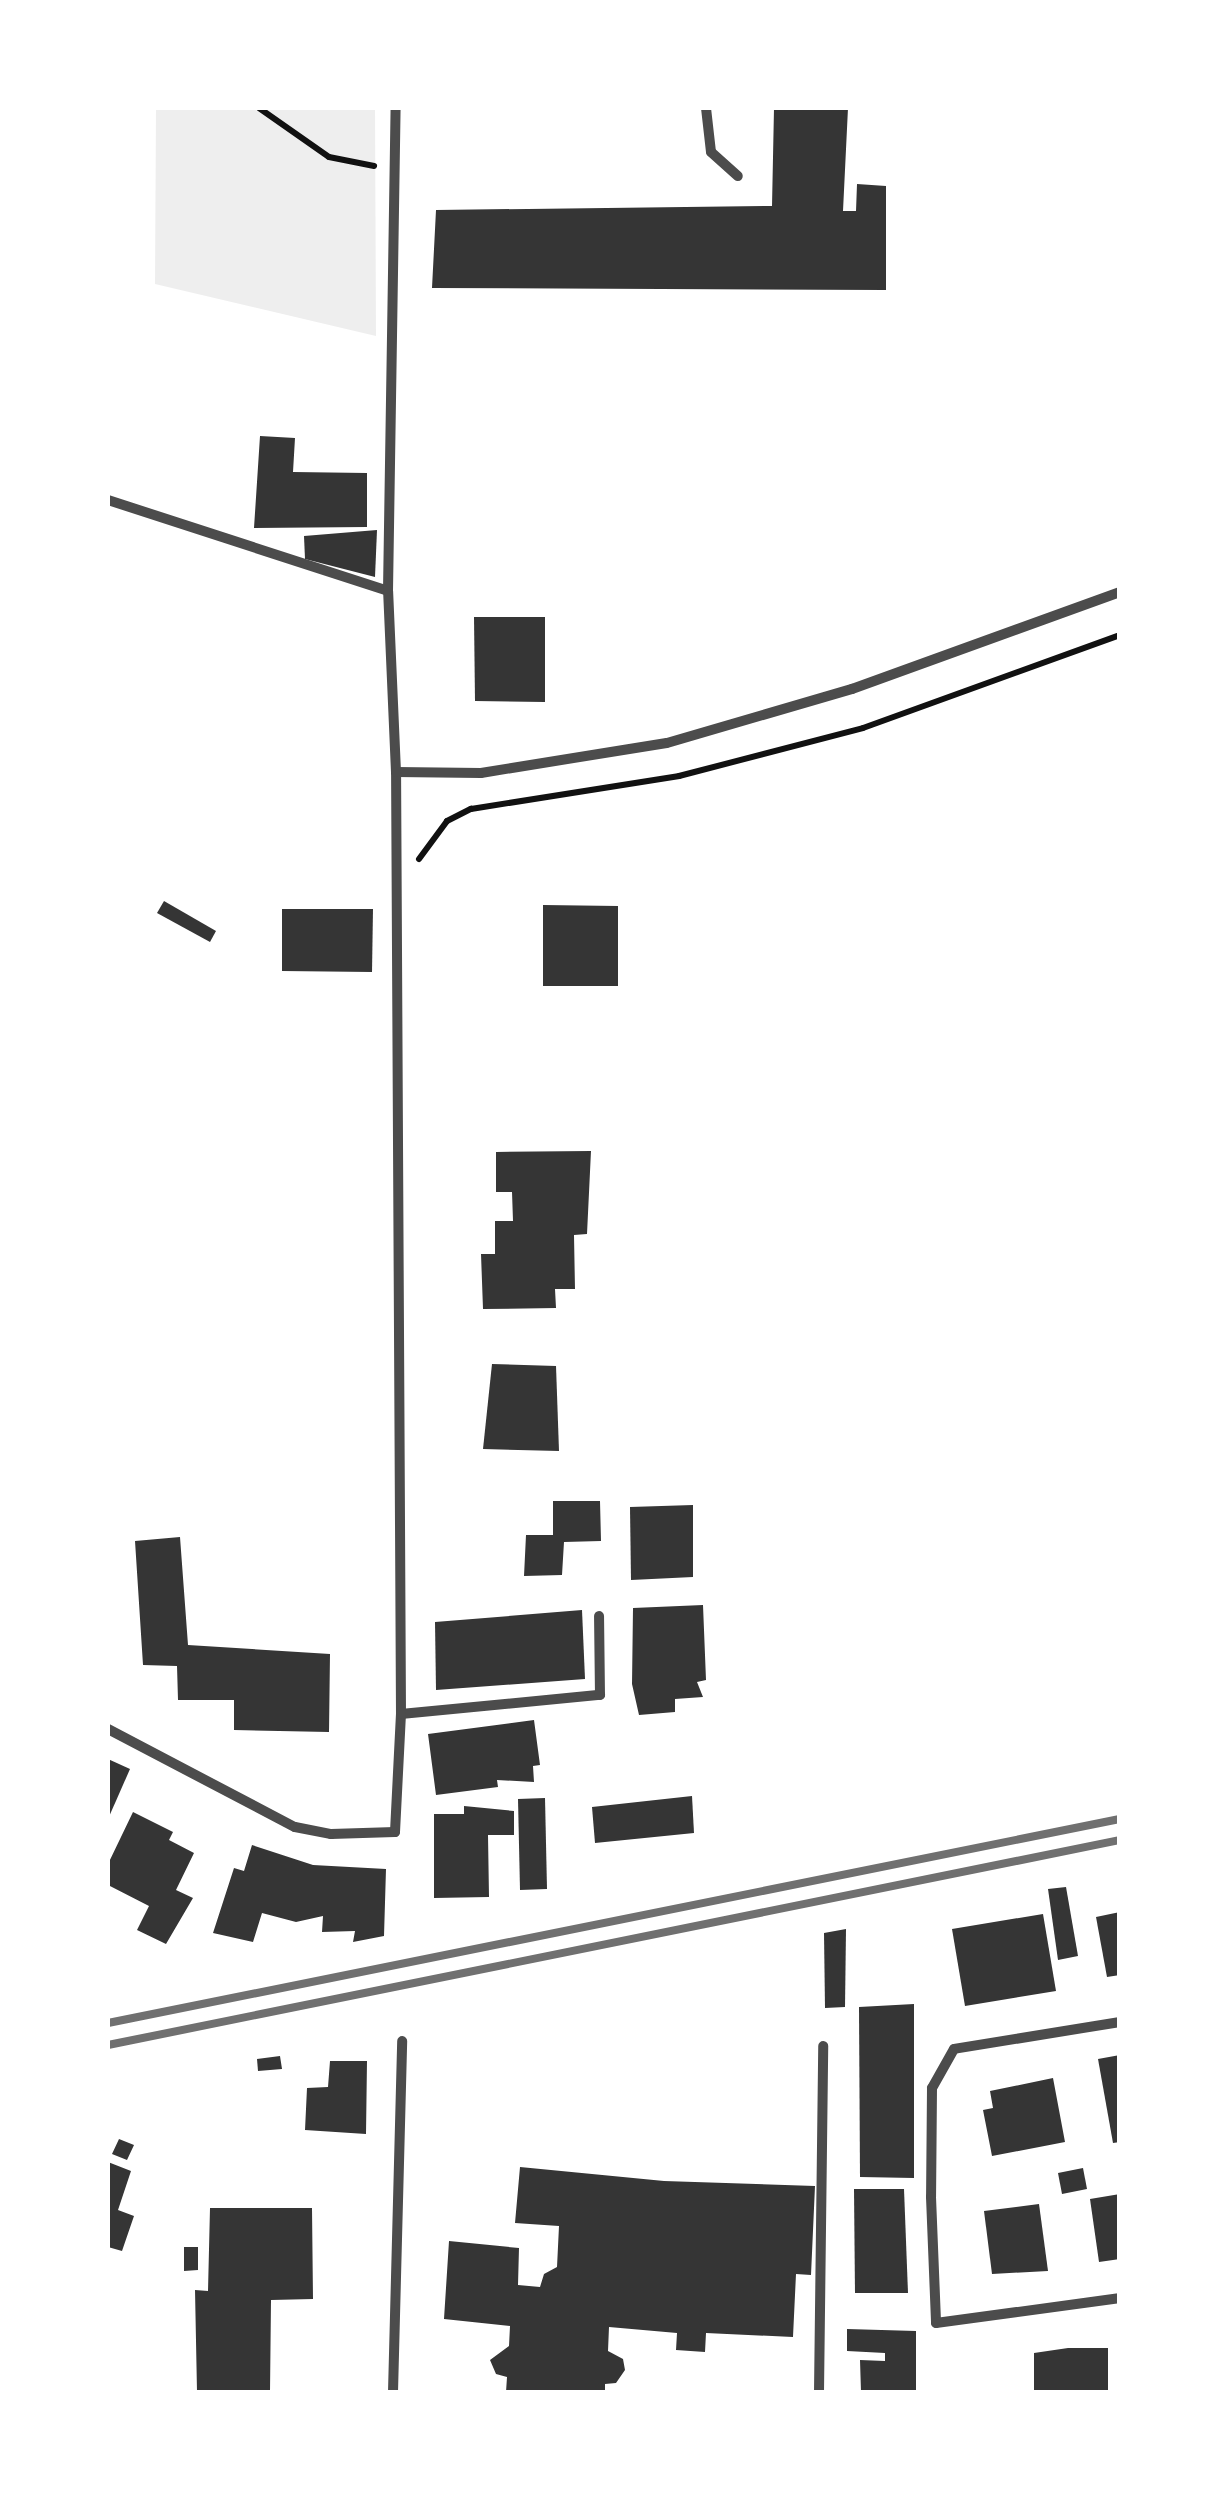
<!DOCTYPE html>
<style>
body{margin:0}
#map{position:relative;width:1227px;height:2500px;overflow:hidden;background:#fff;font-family:"Golos Text",sans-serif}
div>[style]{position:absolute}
.green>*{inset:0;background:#eee}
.building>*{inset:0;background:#353535}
.path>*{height:6px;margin:-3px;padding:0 3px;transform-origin:3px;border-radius:3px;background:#111}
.minor>*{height:10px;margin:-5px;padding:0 5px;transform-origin:5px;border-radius:5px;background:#4c4c4c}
.rail>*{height:8px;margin:-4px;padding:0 4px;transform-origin:4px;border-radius:4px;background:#707070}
span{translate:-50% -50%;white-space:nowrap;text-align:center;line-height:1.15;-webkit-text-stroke:8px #fff;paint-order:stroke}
.frame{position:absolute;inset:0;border:110px solid #fff;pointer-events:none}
</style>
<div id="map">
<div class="green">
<i style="clip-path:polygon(156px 108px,375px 108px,376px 336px,155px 284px)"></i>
</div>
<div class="building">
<i style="clip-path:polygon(774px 108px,848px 108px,843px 211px,856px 211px,857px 184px,886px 186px,886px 290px,432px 288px,436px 210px,772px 206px)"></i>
<i style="clip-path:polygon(260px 436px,295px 438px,293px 472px,367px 473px,367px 527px,254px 528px)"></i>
<i style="clip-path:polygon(377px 530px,375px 577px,305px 559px,304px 536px)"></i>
<i style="clip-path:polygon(474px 617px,545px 617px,545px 702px,475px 701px)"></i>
<i style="clip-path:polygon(164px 901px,216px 931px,210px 942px,157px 913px)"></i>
<i style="clip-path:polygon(543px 905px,618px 906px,618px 986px,543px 986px)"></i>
<i style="clip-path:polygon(282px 909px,373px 909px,372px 972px,282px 971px)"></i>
<i style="clip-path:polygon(591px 1151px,587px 1234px,574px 1235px,575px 1289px,555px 1289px,556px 1308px,483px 1309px,481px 1254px,495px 1254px,495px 1221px,513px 1221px,512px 1192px,496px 1192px,496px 1152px)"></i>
<i style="clip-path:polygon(492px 1364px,556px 1366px,559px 1451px,483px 1449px)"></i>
<i style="clip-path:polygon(553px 1501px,600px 1501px,601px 1541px,564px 1542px,562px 1575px,524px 1576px,526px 1535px,553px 1535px)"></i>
<i style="clip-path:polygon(693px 1505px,693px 1577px,631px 1580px,630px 1507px)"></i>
<i style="clip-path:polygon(180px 1537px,188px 1645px,330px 1654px,329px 1732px,234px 1730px,234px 1700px,178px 1700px,177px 1666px,143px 1665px,135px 1541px)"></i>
<i style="clip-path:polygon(703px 1605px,706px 1680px,697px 1682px,703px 1697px,675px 1699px,675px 1712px,639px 1715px,632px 1684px,633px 1608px)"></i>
<i style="clip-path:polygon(582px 1610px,585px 1679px,436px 1690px,435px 1622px)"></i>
<i style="clip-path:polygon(534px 1720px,540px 1765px,533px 1766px,534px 1782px,497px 1780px,498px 1787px,436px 1795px,428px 1734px)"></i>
<i style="clip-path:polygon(108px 1759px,130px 1769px,108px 1819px)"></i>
<i style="clip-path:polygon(692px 1796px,694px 1833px,595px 1843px,592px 1807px)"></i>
<i style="clip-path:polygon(545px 1798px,547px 1889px,520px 1890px,518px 1799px)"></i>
<i style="clip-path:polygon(464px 1806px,514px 1811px,514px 1835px,488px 1835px,489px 1897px,434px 1898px,434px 1814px,464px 1814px)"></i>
<i style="clip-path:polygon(133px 1812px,173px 1832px,169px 1840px,194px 1853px,176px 1890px,193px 1898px,166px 1944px,137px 1930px,149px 1906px,108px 1885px,108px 1864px)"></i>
<i style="clip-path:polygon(252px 1845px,313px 1865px,386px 1869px,384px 1936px,353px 1942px,355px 1931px,322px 1932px,323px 1916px,296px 1922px,262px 1913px,253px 1942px,213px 1933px,234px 1868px,244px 1871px)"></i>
<i style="clip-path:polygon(1066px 1887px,1078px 1956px,1058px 1960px,1048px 1889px)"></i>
<i style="clip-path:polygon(1120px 1912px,1120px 1975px,1107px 1977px,1096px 1917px)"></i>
<i style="clip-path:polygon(1043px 1914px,1056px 1991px,965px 2006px,952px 1929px)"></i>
<i style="clip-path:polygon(846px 1929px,845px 2007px,825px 2008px,824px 1933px)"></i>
<i style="clip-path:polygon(914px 2004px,914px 2178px,860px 2177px,859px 2007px)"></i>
<i style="clip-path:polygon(1120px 2055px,1120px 2142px,1113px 2143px,1098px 2059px)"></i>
<i style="clip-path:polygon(280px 2056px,282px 2069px,258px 2071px,257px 2059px)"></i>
<i style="clip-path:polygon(330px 2061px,367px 2061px,366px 2134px,305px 2130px,307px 2088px,328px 2087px)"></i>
<i style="clip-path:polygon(1053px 2078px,1065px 2142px,992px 2156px,983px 2110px,993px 2108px,990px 2091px)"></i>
<i style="clip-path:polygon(119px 2139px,134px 2145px,127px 2160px,112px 2154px)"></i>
<i style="clip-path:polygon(108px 2162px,131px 2171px,118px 2210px,134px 2216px,122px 2251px,108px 2247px)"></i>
<i style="clip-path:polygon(520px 2167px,664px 2181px,815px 2186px,811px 2275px,796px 2274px,793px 2337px,706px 2333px,705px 2352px,676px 2350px,677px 2333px,609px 2327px,608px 2351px,623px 2359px,625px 2370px,616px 2383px,605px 2384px,605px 2392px,506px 2392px,507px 2377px,496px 2374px,490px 2360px,509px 2346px,510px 2326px,444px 2319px,449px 2241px,519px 2248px,518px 2285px,540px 2287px,544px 2274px,557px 2267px,559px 2226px,515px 2223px)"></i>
<i style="clip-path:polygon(1083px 2168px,1087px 2189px,1062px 2194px,1058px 2173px)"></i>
<i style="clip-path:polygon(854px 2189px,904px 2189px,908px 2293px,855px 2293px)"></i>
<i style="clip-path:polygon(1120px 2194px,1120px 2259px,1099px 2262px,1090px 2199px)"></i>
<i style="clip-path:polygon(1039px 2204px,1048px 2271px,992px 2274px,984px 2211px)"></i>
<i style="clip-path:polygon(210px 2208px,312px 2208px,313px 2299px,271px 2300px,270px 2392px,197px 2392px,195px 2290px,208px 2291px)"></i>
<i style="clip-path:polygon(184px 2247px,198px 2247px,198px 2270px,184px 2271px)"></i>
<i style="clip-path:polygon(847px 2329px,916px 2331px,916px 2392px,861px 2392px,860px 2360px,885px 2361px,885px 2353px,847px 2351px)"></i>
<i style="clip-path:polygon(1068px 2348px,1108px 2348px,1108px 2392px,1034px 2392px,1034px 2353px)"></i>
</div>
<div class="path">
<i style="left:259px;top:108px;width:85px;rotate:35deg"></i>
<i style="left:329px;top:157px;width:46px;rotate:11.3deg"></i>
<i style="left:419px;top:859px;width:47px;rotate:-53.6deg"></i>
<i style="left:447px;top:821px;width:27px;rotate:-27deg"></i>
<i style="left:471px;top:809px;width:211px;rotate:-9deg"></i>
<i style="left:679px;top:776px;width:190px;rotate:-14.6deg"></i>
<i style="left:863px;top:728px;width:273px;rotate:-19.9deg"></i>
</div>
<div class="minor">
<i style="left:706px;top:108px;width:44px;rotate:83.5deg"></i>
<i style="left:711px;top:152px;width:36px;rotate:42deg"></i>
<i style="left:108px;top:500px;width:294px;rotate:18deg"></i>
<i style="left:396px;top:772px;width:85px;rotate:0.7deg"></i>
<i style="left:481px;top:773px;width:188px;rotate:-9.2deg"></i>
<i style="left:667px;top:743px;width:193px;rotate:-16.3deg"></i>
<i style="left:852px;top:689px;width:285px;rotate:-19.9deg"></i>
<i style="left:401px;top:1714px;width:200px;rotate:-5.5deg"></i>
<i style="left:600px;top:1695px;width:79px;rotate:-90.7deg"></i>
<i style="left:108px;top:1729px;width:211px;rotate:27.7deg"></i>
<i style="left:295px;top:1827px;width:37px;rotate:11deg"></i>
<i style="left:331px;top:1834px;width:64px;rotate:-1.8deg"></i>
<i style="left:395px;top:1832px;width:118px;rotate:-87.1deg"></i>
<i style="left:401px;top:1714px;width:942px;rotate:-90.3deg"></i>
<i style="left:396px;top:772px;width:181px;rotate:-92.5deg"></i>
<i style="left:388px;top:591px;width:483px;rotate:-89.1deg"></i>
<i style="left:1120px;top:2022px;width:168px;rotate:170.8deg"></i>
<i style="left:954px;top:2049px;width:45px;rotate:119.4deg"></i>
<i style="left:932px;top:2088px;width:109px;rotate:90.5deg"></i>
<i style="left:931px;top:2197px;width:126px;rotate:87.7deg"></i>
<i style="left:936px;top:2323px;width:186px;rotate:-7.7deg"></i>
<i style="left:393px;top:2392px;width:351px;rotate:-88.5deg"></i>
<i style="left:819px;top:2392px;width:346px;rotate:-89.3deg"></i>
</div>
<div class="rail">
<i style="left:108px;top:2023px;width:1032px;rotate:-11.4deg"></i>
<i style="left:108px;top:2045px;width:1033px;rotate:-11.45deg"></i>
</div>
<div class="frame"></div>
</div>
